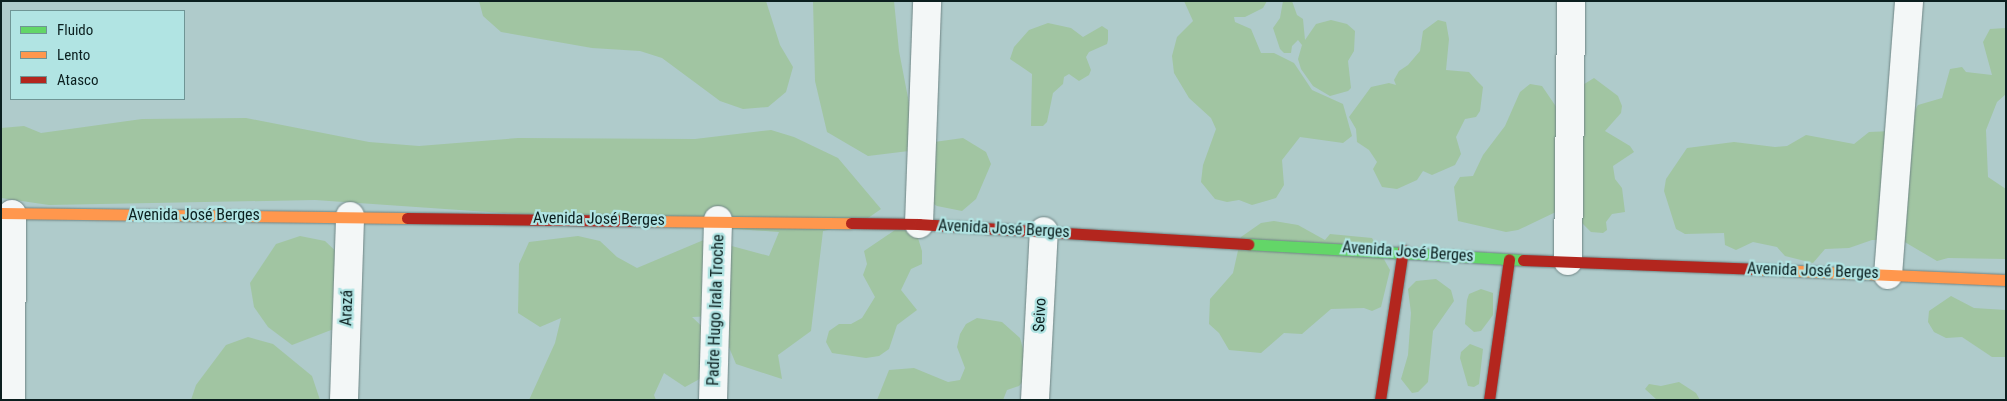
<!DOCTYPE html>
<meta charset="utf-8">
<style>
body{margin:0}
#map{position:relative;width:2007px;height:401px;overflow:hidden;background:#afcbcb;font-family:"Roboto Condensed",sans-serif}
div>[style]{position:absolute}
.green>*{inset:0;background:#a1c5a2}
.roads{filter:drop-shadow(0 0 1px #6f8585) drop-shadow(0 0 1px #6f8585)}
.street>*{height:28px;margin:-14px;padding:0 14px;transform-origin:14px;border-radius:14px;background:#f3f7f7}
.fast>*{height:11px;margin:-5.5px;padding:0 5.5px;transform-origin:5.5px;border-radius:5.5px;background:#63d668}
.slow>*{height:11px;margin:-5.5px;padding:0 5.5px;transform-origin:5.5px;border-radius:5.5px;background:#ff974d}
.jam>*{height:11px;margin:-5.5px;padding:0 5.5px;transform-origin:5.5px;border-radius:5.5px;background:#b3261e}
span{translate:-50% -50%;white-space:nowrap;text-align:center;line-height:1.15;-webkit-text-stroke:4.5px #b1e4e3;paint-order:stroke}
.street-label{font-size:16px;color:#0b1f1f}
.frame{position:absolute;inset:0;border:2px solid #0b1f1f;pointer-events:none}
.legend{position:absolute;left:10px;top:10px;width:175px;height:90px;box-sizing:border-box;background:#b1e4e3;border:1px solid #6f9595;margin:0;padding:6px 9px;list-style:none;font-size:15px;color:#0b1f1f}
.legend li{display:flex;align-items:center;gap:10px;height:25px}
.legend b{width:25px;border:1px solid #6f9595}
</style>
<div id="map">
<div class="green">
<i style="clip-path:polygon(479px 1px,766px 1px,780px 45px,793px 67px,786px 92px,768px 107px,743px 109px,720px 101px,662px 58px,640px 51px,592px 48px,501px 32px,483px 16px)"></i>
<i style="clip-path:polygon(813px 1px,894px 1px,899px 51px,918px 150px,927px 143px,963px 138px,986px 152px,991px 164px,976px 199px,962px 211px,937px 206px,927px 200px,917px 150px,868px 156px,827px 132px,815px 81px)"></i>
<i style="clip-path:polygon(1184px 1px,1267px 1px,1263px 8px,1245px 17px,1234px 17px,1235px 22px,1251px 29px,1261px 53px,1274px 53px,1294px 63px,1312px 90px,1343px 104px,1352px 136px,1343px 143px,1300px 137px,1282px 160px,1284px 185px,1276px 198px,1252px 205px,1239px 200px,1227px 202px,1215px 199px,1201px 182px,1203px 165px,1216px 129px,1211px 118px,1189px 98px,1174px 73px,1172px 56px,1177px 37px,1193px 21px)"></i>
<i style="clip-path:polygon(1283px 1px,1292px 1px,1297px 15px,1303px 19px,1305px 40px,1316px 24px,1331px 20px,1347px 24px,1355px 31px,1354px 51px,1348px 61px,1351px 88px,1348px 91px,1330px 96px,1313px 86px,1301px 69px,1298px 59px,1302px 45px,1298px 40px,1292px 46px,1291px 53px,1284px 53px,1280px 49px,1273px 28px,1280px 18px)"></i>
<i style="clip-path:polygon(1438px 20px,1446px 22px,1449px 39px,1446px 70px,1469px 72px,1477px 81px,1483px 87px,1480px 111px,1476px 117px,1465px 119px,1456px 137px,1461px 154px,1455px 165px,1432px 175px,1423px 171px,1417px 180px,1397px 189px,1382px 187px,1373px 169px,1377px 162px,1369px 150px,1357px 142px,1356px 129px,1349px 117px,1371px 87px,1389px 83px,1396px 85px,1394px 80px,1399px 71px,1408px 65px,1420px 51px,1423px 31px)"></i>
<i style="clip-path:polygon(1048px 23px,1071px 28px,1083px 37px,1102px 26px,1108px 30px,1108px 40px,1107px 44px,1089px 52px,1086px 57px,1091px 70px,1089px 75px,1079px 81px,1069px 74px,1064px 77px,1063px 84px,1053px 93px,1047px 122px,1043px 126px,1031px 126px,1032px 74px,1010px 59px,1014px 47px,1029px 30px)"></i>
<i style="clip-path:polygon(2006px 28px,2006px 94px,1997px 102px,1986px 130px,1988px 177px,2006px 189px,2006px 259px,1948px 258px,1937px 261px,1903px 241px,1872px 240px,1849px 248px,1825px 249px,1813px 263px,1785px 256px,1777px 247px,1753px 242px,1736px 250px,1725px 245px,1724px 233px,1685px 234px,1676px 229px,1664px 191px,1666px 179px,1687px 148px,1734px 142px,1775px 147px,1787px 146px,1806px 135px,1854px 144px,1869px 132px,1892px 131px,1913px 114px,1918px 105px,1942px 98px,1950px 69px,1962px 67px,1966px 72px,1992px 75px,1983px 42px,1990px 29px)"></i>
<i style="clip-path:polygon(1594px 78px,1618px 96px,1622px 106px,1621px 113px,1605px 131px,1630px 146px,1634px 152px,1613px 166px,1615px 179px,1622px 188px,1625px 212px,1612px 214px,1606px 222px,1607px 230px,1603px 233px,1591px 232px,1580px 221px,1581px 86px)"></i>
<i style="clip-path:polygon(1530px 84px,1542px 86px,1557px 108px,1559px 134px,1555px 159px,1562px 209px,1518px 230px,1506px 232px,1458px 221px,1454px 187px,1460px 177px,1473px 176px,1483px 155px,1505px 126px,1520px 92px)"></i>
<i style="clip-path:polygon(246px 118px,369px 142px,419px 146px,518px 138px,695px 139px,771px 130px,794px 137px,838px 158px,881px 209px,861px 223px,823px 231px,811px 331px,778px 355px,782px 379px,736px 364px,716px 316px,692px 317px,708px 332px,707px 375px,685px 387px,664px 373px,654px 395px,656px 400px,529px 400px,555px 343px,561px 318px,540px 327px,518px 313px,519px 264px,529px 242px,578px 236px,600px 241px,617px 257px,637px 268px,706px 239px,769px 256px,779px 232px,315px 200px,49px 205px,1px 198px,1px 128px,24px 126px,41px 133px,142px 119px)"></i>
<i style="clip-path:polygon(1274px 221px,1298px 225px,1325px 240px,1330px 234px,1372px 238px,1390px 270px,1381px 307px,1372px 311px,1364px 308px,1331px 309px,1302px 334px,1284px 333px,1261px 353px,1229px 350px,1219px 333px,1209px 324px,1210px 299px,1233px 273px,1241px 237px,1261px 223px)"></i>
<i style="clip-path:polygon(895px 230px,908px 230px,918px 238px,922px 251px,922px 264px,911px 269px,901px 290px,917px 310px,897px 325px,889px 349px,879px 356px,866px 358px,832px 353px,826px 342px,829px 331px,839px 324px,851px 324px,862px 318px,875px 297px,863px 275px,867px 264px,864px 251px)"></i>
<i style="clip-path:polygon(300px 236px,325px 241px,343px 258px,339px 327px,292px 345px,268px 327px,254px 307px,250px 283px,276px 244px)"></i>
<i style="clip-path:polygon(1436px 279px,1451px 290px,1454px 301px,1433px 331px,1428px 382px,1418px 392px,1412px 393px,1401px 379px,1408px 355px,1411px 313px,1408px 289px,1416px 281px)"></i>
<i style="clip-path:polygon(1481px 289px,1493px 293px,1493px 315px,1481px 331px,1474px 332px,1465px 324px,1467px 300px,1469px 294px)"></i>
<i style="clip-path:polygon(1951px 296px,1974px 308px,2006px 310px,2006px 357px,1992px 357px,1962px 337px,1946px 338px,1934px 332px,1928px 322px,1929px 311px)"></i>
<i style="clip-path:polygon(977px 318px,1002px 322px,1020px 338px,1027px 363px,1027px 376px,1019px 386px,1007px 390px,1003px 400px,877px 400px,889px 370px,914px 368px,948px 382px,960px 380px,965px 368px,957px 347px,960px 334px,966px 324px)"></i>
<i style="clip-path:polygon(248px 337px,273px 344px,312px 376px,320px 400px,191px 400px,196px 385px,226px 345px)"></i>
<i style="clip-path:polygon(1470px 344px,1483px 349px,1479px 384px,1474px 387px,1468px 386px,1460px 358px,1461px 352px)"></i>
<i style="clip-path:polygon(1679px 382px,1696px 393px,1700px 400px,1657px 400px,1645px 389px,1649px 384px,1661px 386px)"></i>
</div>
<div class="roads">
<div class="street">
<i style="left:919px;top:224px;width:223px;rotate:-87.9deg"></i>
<i style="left:1568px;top:261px;width:260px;rotate:-89.3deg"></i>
<i style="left:1888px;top:275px;width:275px;rotate:-85.6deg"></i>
<i style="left:11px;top:400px;width:186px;rotate:-89.7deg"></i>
<i style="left:344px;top:400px;width:184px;rotate:-88.1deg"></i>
<i style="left:713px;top:400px;width:180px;rotate:-88.4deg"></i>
<i style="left:1035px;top:400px;width:169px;rotate:-87deg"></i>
</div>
<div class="fast">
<i style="left:1248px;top:244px;width:275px;rotate:3.3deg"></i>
</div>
<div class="slow">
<i style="left:1px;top:213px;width:406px;rotate:0.7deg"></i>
<i style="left:644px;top:221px;width:207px;rotate:0.6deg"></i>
<i style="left:1753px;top:269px;width:253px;rotate:2.5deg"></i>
</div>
<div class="jam">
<i style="left:407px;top:218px;width:237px;rotate:0.7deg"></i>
<i style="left:851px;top:223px;width:68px;rotate:0.8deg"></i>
<i style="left:919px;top:224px;width:330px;rotate:3.5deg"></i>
<i style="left:1523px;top:260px;width:230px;rotate:2.2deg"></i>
<i style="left:1380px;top:400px;width:152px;rotate:-81.3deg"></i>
<i style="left:1489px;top:400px;width:142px;rotate:-81.9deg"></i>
</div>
</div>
<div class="street-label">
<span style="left:194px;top:215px">Avenida José Berges</span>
<span style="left:599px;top:219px;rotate:1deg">Avenida José Berges</span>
<span style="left:1004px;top:229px;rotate:3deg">Avenida José Berges</span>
<span style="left:1408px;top:252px;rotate:4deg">Avenida José Berges</span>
<span style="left:1813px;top:271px;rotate:2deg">Avenida José Berges</span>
<span style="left:347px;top:308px;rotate:-88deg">Arazá</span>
<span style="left:716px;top:310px;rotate:-88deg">Padre Hugo Irala Troche</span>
<span style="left:1040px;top:315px;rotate:-87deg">Seivo</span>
</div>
<div class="frame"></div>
<ul class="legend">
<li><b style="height:6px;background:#63d668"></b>Fluido</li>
<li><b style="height:6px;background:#ff974d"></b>Lento</li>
<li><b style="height:6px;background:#b3261e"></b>Atasco</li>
</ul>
</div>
